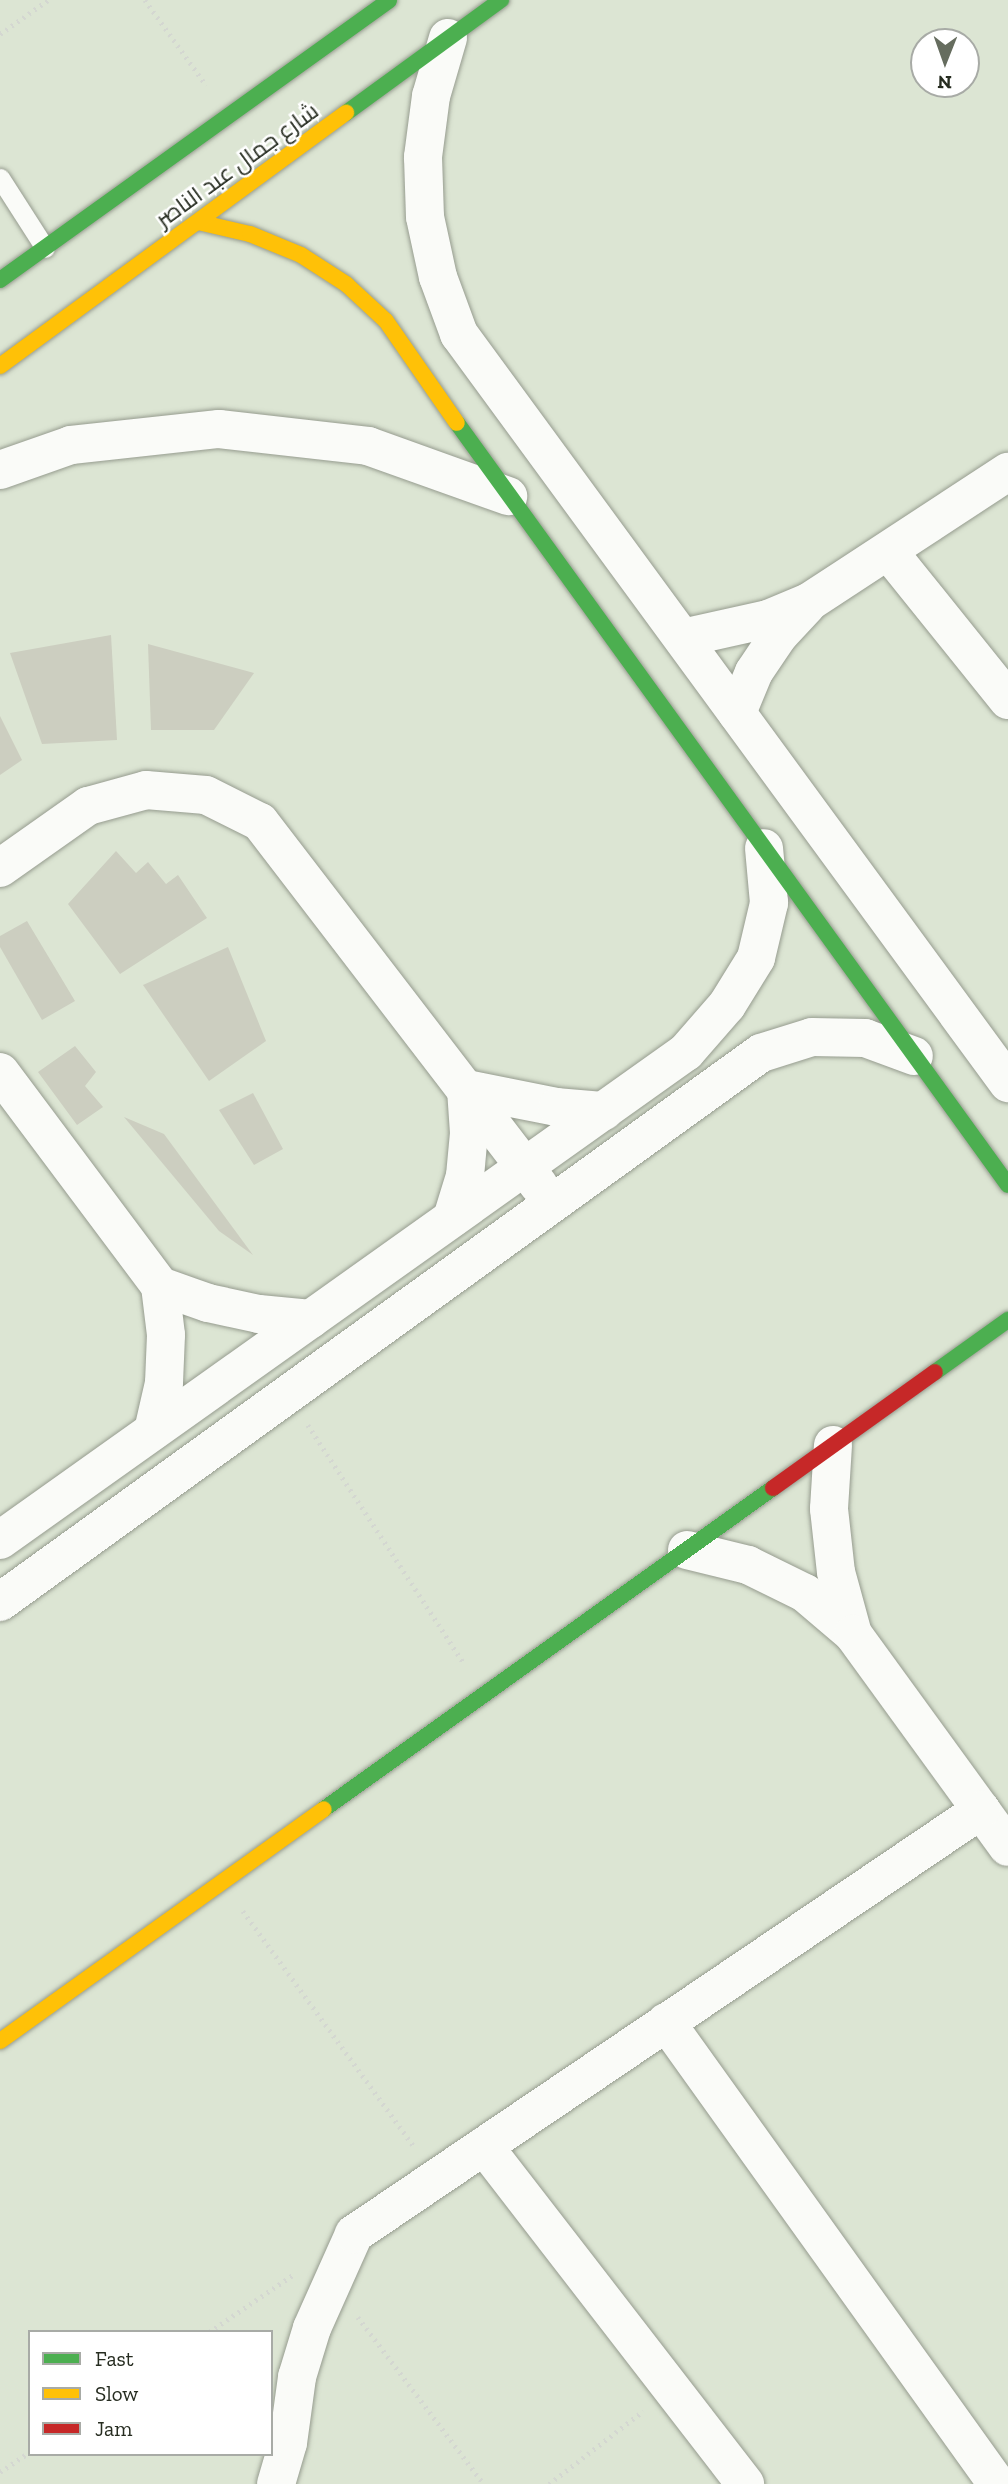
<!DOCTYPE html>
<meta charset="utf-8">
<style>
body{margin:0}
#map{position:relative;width:1008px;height:2484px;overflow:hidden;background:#dce5d3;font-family:"Zilla Slab",Cairo,serif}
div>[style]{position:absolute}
.building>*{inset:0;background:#cccec0}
.path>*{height:4.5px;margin-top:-2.25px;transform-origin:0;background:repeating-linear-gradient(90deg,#d4d7d1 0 2px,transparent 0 7px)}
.roads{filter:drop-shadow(0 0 2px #969c8f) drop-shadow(0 0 2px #969c8f)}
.lane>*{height:19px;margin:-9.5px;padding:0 9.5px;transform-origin:9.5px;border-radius:9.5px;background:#fafbf8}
.street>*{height:38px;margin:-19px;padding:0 19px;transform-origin:19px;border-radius:19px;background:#fafbf8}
.fast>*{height:16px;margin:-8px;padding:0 8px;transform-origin:8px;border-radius:8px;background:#4caf50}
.slow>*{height:16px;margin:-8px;padding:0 8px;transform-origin:8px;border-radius:8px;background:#ffc107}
.jam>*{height:16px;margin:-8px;padding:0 8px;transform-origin:8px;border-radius:8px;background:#c62828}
span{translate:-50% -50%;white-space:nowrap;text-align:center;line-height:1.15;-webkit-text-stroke:5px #fff;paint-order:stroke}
.street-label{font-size:23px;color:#262c20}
.legend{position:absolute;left:28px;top:2330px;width:245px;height:126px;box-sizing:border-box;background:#fff;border:2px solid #a8aba6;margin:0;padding:9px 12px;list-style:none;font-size:21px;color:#262c20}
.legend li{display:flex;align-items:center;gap:14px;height:35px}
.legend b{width:35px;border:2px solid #a8aba6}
.north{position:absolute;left:910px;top:28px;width:70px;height:70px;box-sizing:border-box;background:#fff;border:2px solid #a8aba6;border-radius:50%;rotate:181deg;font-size:19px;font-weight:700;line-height:28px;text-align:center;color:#262c20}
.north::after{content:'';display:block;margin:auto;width:24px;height:32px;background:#666d5f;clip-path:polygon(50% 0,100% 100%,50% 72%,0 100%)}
</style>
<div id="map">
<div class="building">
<i style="clip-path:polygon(111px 635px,117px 740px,42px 744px,10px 653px)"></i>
<i style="clip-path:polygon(148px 644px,254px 673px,214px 730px,151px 730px)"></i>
<i style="clip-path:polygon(0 716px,22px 760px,0 775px)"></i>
<i style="clip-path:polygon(116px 851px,136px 873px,148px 862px,166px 884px,178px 875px,207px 918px,120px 974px,68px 904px)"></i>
<i style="clip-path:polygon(27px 921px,75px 1001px,42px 1020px,0 947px,0 936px)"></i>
<i style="clip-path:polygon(228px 947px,266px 1041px,209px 1081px,143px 985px)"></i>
<i style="clip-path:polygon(75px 1046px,96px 1072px,85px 1086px,103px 1107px,77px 1125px,38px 1072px)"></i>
<i style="clip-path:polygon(253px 1093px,283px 1149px,254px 1165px,219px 1110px)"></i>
<i style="clip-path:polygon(124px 1117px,164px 1134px,253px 1255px,219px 1231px)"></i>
</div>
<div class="path">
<i style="left:145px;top:0;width:105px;rotate:54.3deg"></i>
<i style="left:0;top:34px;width:59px;rotate:-35.3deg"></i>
<i style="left:308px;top:1425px;width:285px;rotate:56.8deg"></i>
<i style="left:243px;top:1911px;width:293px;rotate:54deg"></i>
<i style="left:358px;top:2317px;width:209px;rotate:53deg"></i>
<i style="left:209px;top:2332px;width:102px;rotate:-34.2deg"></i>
<i style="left:0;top:2472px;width:36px;rotate:-34deg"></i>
<i style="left:549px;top:2484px;width:119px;rotate:-37.8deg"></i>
</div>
<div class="roads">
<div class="lane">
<i style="left:0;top:178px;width:83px;rotate:57.3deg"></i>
</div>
<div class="street">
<i style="left:448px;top:38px;width:60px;rotate:106.3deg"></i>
<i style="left:431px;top:96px;width:62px;rotate:97.5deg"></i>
<i style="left:423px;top:157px;width:60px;rotate:88.1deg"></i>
<i style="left:425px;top:217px;width:61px;rotate:77.8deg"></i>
<i style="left:438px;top:277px;width:61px;rotate:69.8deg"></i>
<i style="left:459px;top:334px;width:929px;rotate:53.76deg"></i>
<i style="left:0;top:470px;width:75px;rotate:-19.4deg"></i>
<i style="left:71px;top:445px;width:149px;rotate:-6.2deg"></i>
<i style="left:219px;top:429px;width:150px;rotate:6.5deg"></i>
<i style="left:368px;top:446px;width:149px;rotate:19.7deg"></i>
<i style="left:889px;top:552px;width:190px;rotate:51.2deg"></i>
<i style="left:683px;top:638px;width:87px;rotate:-12.6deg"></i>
<i style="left:768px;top:619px;width:44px;rotate:-22.5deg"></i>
<i style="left:809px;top:602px;width:238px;rotate:-33.2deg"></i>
<i style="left:737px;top:713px;width:44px;rotate:-67.5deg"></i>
<i style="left:754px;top:672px;width:45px;rotate:-56deg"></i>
<i style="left:779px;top:635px;width:40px;rotate:-47deg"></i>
<i style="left:0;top:868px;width:108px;rotate:-35.2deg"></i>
<i style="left:88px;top:806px;width:60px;rotate:-15.4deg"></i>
<i style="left:146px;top:790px;width:60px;rotate:4.8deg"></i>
<i style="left:206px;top:795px;width:60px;rotate:26.6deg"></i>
<i style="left:260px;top:822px;width:458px;rotate:52.5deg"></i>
<i style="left:0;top:1072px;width:267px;rotate:53.2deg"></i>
<i style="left:160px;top:1286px;width:49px;rotate:83deg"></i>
<i style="left:166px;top:1335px;width:48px;rotate:92.4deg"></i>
<i style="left:164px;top:1383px;width:49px;rotate:102.9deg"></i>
<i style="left:452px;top:1218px;width:44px;rotate:-72.8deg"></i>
<i style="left:465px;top:1176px;width:43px;rotate:-84.7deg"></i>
<i style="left:469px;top:1133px;width:44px;rotate:-93.9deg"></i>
<i style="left:466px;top:1089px;width:93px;rotate:11.2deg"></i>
<i style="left:557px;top:1107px;width:47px;rotate:4.9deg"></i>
<i style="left:160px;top:1286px;width:51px;rotate:19.5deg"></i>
<i style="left:208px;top:1303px;width:52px;rotate:12.2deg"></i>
<i style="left:259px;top:1314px;width:52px;rotate:5.5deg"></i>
<i style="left:833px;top:1445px;width:64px;rotate:93.6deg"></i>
<i style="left:829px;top:1509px;width:63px;rotate:83.7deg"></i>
<i style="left:836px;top:1572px;width:64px;rotate:74.7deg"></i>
<i style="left:0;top:1540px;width:842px;rotate:-35.43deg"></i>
<i style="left:686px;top:1052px;width:62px;rotate:-48.9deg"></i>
<i style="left:727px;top:1005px;width:55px;rotate:-58.3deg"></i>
<i style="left:756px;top:958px;width:57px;rotate:-76.7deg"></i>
<i style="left:769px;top:903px;width:55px;rotate:-95.2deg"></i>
<i style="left:687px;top:1550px;width:63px;rotate:13.8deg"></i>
<i style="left:748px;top:1565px;width:64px;rotate:26.2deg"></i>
<i style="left:805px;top:1593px;width:63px;rotate:40.5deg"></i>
<i style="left:853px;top:1634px;width:263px;rotate:54deg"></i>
<i style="left:0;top:1602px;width:938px;rotate:-35.81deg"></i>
<i style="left:761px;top:1053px;width:53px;rotate:-17.4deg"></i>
<i style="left:812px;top:1037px;width:53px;rotate:1.1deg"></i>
<i style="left:865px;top:1038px;width:52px;rotate:20.2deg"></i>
<i style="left:666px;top:2022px;width:568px;rotate:54.38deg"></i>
<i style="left:484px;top:2146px;width:427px;rotate:52.3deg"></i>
<i style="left:276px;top:2484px;width:43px;rotate:-73.7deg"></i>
<i style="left:288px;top:2443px;width:67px;rotate:-82.2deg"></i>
<i style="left:297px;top:2377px;width:51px;rotate:-73deg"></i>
<i style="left:312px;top:2328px;width:103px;rotate:-65.9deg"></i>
<i style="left:354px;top:2234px;width:757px;rotate:-34.07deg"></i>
</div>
<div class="fast">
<i style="left:346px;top:113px;width:192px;rotate:-36.1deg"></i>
<i style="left:0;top:280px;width:479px;rotate:-35.7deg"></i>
<i style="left:457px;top:423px;width:940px;rotate:54.13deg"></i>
<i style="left:935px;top:1372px;width:90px;rotate:-35.5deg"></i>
<i style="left:324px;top:1809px;width:552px;rotate:-35.56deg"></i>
</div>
<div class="slow">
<i style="left:198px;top:222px;width:53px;rotate:13deg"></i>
<i style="left:250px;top:234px;width:55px;rotate:22.4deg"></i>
<i style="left:301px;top:255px;width:54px;rotate:32.8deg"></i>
<i style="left:346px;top:284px;width:54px;rotate:42.8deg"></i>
<i style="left:386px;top:321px;width:124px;rotate:55.2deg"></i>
<i style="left:0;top:366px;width:429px;rotate:-36.2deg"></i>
<i style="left:0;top:2041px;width:398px;rotate:-35.6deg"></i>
</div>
<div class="jam">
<i style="left:773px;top:1488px;width:199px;rotate:-35.6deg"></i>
</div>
</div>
<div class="street-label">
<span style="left:237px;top:165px;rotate:-36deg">شارع جمال عبد الناصر</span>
</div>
<ul class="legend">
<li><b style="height:9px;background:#4caf50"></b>Fast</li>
<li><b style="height:9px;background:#ffc107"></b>Slow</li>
<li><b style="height:9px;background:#c62828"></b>Jam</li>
</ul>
<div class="north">N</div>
</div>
